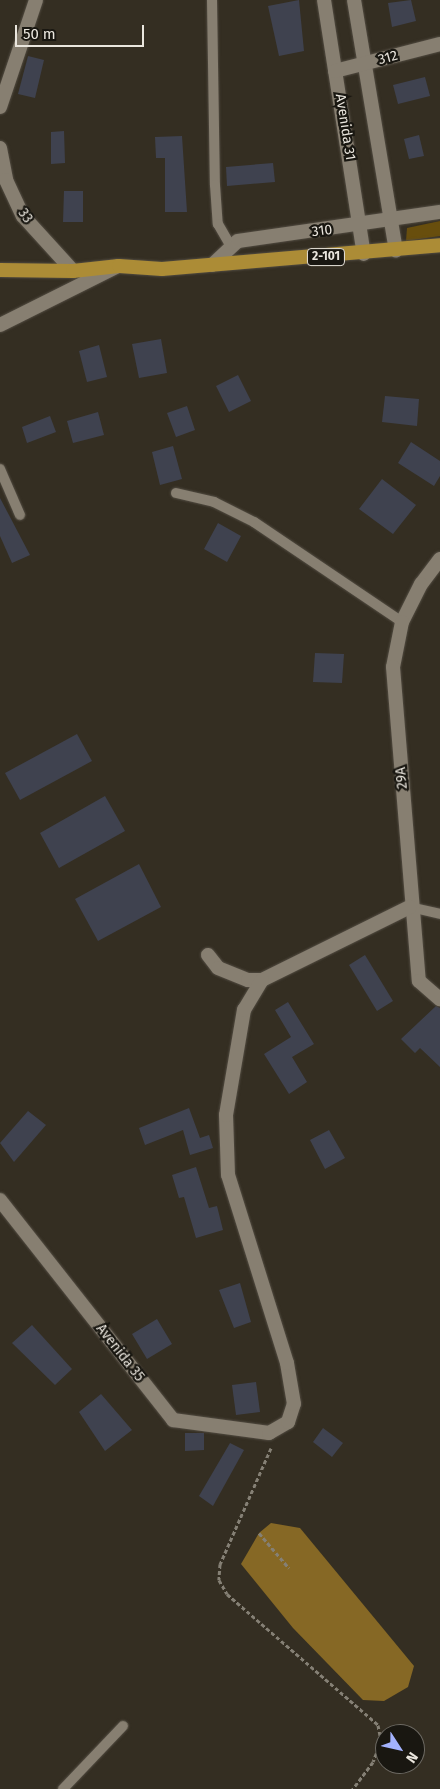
<!DOCTYPE html>
<style>
body{margin:0}
#map{position:relative;width:440px;height:1789px;overflow:hidden;background:#342e22;font-family:"Fira Sans",sans-serif}
div>[style]{position:absolute}
.green>*{inset:0;background:#684e0d}
.water>*{inset:0;background:#866825}
.building>*{inset:0;background:#3f424f}
.path>*{height:3px;margin-top:-1.5px;transform-origin:0;background:repeating-linear-gradient(90deg,#858075 0 4px,transparent 0 6.5px)}
.roads{filter:drop-shadow(0 0 1px #524c42) drop-shadow(0 0 1px #524c42)}
.service>*{height:10px;margin:-5px;padding:0 5px;transform-origin:5px;border-radius:5px;background:#877f71}
.minor>*{height:14px;margin:-7px;padding:0 7px;transform-origin:7px;border-radius:7px;background:#877f71}
.tertiary>*{height:14px;margin:-7px;padding:0 7px;transform-origin:7px;border-radius:7px;background:#877f71}
.primary>*{height:14px;margin:-7px;padding:0 7px;transform-origin:7px;border-radius:7px;background:#ac8c36}
span{translate:-50% -50%;white-space:nowrap;text-align:center;line-height:1.15;-webkit-text-stroke:4.5px #191711;paint-order:stroke}
.shield-label span{padding:1px 4px;background:#191711;border:1px solid;border-radius:4px;-webkit-text-stroke-width:0}
.shield-label{font-size:12px;color:#eae6de;font-weight:700}
.street-label{font-size:14px;color:#eae6de}
.north{position:absolute;left:375px;top:1724px;width:50px;height:50px;box-sizing:border-box;background:#191711;border:1px solid #6d6a63;border-radius:50%;rotate:125deg;font-size:14px;font-weight:700;line-height:20px;text-align:center;color:#eae6de}
.north::after{content:'';display:block;margin:auto;width:18px;height:22px;background:#a3b2fd;clip-path:polygon(50% 0,100% 100%,50% 72%,0 100%)}
.scale{position:absolute;left:15px;top:25px;width:129px;height:22px;box-sizing:border-box;border:2px solid #eae6de;border-top:0;padding-left:6px;font-size:15px;line-height:18px;white-space:nowrap;color:#eae6de;-webkit-text-stroke:4px #191711;paint-order:stroke}
</style>
<div id="map">
<div class="green">
<i style="clip-path:polygon(440px 221px,440px 236px,406px 241px,407px 228px)"></i>
</div>
<div class="water">
<i style="clip-path:polygon(271px 1523px,300px 1528px,414px 1666px,408px 1687px,384px 1701px,363px 1700px,293px 1628px,241px 1564px,259px 1533px)"></i>
</div>
<div class="building">
<i style="clip-path:polygon(299px 0,304px 51px,279px 56px,268px 6px)"></i>
<i style="clip-path:polygon(411px 0,416px 21px,392px 27px,388px 3px)"></i>
<i style="clip-path:polygon(28px 56px,44px 60px,35px 98px,18px 94px)"></i>
<i style="clip-path:polygon(425px 77px,430px 96px,398px 104px,393px 85px)"></i>
<i style="clip-path:polygon(64px 131px,65px 163px,51px 164px,51px 132px)"></i>
<i style="clip-path:polygon(419px 135px,424px 156px,409px 159px,404px 139px)"></i>
<i style="clip-path:polygon(182px 136px,187px 212px,165px 212px,165px 158px,156px 158px,155px 137px)"></i>
<i style="clip-path:polygon(273px 163px,275px 182px,227px 186px,226px 167px)"></i>
<i style="clip-path:polygon(64px 191px,83px 191px,83px 222px,63px 222px)"></i>
<i style="clip-path:polygon(161px 339px,167px 373px,139px 378px,132px 344px)"></i>
<i style="clip-path:polygon(99px 345px,107px 377px,87px 382px,79px 351px)"></i>
<i style="clip-path:polygon(238px 375px,251px 401px,229px 412px,216px 386px)"></i>
<i style="clip-path:polygon(385px 396px,419px 399px,417px 426px,382px 422px)"></i>
<i style="clip-path:polygon(187px 406px,195px 430px,176px 437px,167px 413px)"></i>
<i style="clip-path:polygon(98px 412px,104px 435px,73px 443px,67px 421px)"></i>
<i style="clip-path:polygon(50px 416px,56px 432px,27px 443px,22px 427px)"></i>
<i style="clip-path:polygon(411px 442px,440px 461px,440px 476px,434px 486px,398px 463px)"></i>
<i style="clip-path:polygon(173px 446px,182px 479px,160px 485px,152px 452px)"></i>
<i style="clip-path:polygon(382px 479px,416px 505px,393px 534px,359px 509px)"></i>
<i style="clip-path:polygon(0 498px,30px 555px,12px 563px,0 536px)"></i>
<i style="clip-path:polygon(218px 523px,241px 536px,227px 562px,204px 549px)"></i>
<i style="clip-path:polygon(315px 653px,344px 654px,342px 683px,313px 682px)"></i>
<i style="clip-path:polygon(77px 734px,92px 761px,20px 800px,5px 773px)"></i>
<i style="clip-path:polygon(105px 796px,125px 831px,59px 868px,40px 833px)"></i>
<i style="clip-path:polygon(139px 864px,161px 907px,98px 941px,75px 899px)"></i>
<i style="clip-path:polygon(365px 955px,393px 1001px,377px 1011px,349px 965px)"></i>
<i style="clip-path:polygon(288px 1002px,314px 1044px,292px 1057px,307px 1082px,289px 1094px,264px 1054px,291px 1037px,275px 1010px)"></i>
<i style="clip-path:polygon(436px 1006px,440px 1008px,440px 1067px,420px 1048px,415px 1053px,401px 1039px)"></i>
<i style="clip-path:polygon(189px 1108px,200px 1138px,209px 1135px,213px 1148px,190px 1155px,183px 1130px,145px 1145px,139px 1128px)"></i>
<i style="clip-path:polygon(28px 1111px,46px 1125px,14px 1162px,0 1143px)"></i>
<i style="clip-path:polygon(329px 1130px,345px 1158px,325px 1169px,310px 1140px)"></i>
<i style="clip-path:polygon(196px 1167px,209px 1208px,217px 1206px,223px 1230px,196px 1238px,184px 1197px,179px 1198px,172px 1175px)"></i>
<i style="clip-path:polygon(240px 1283px,251px 1322px,234px 1328px,219px 1290px)"></i>
<i style="clip-path:polygon(157px 1319px,172px 1344px,147px 1359px,132px 1334px)"></i>
<i style="clip-path:polygon(32px 1325px,72px 1369px,55px 1385px,12px 1343px)"></i>
<i style="clip-path:polygon(256px 1382px,260px 1412px,236px 1415px,232px 1385px)"></i>
<i style="clip-path:polygon(101px 1394px,132px 1430px,105px 1451px,79px 1412px)"></i>
<i style="clip-path:polygon(323px 1428px,343px 1443px,332px 1457px,313px 1442px)"></i>
<i style="clip-path:polygon(185px 1433px,204px 1433px,204px 1450px,185px 1451px)"></i>
<i style="clip-path:polygon(230px 1443px,244px 1450px,213px 1506px,199px 1496px)"></i>
</div>
<div class="path">
<i style="left:271px;top:1448px;width:127px;rotate:113.7deg"></i>
<i style="left:220px;top:1564px;width:16px;rotate:94deg"></i>
<i style="left:219px;top:1580px;width:16px;rotate:60deg"></i>
<i style="left:227px;top:1594px;width:200px;rotate:40.9deg"></i>
<i style="left:378px;top:1725px;width:16px;rotate:79deg"></i>
<i style="left:381px;top:1741px;width:22px;rotate:111deg"></i>
<i style="left:373px;top:1762px;width:34px;rotate:127deg"></i>
<i style="left:259px;top:1533px;width:46px;rotate:49.4deg"></i>
</div>
<div class="roads">
<div class="service">
<i style="left:212px;top:0;width:185px;rotate:89.1deg"></i>
<i style="left:215px;top:185px;width:39px;rotate:86deg"></i>
<i style="left:218px;top:224px;width:28px;rotate:60deg"></i>
<i style="left:0;top:469px;width:50px;rotate:66.5deg"></i>
<i style="left:176px;top:493px;width:39px;rotate:13deg"></i>
<i style="left:214px;top:502px;width:45px;rotate:26.6deg"></i>
<i style="left:254px;top:522px;width:179px;rotate:34deg"></i>
<i style="left:410px;top:907px;width:31px;rotate:13deg"></i>
<i style="left:63px;top:1789px;width:87px;rotate:-46.4deg"></i>
</div>
<div class="minor">
<i style="left:324px;top:0;width:257px;rotate:81.1deg"></i>
<i style="left:354px;top:0;width:254px;rotate:80.5deg"></i>
<i style="left:335px;top:71px;width:108px;rotate:-14.4deg"></i>
<i style="left:0;top:107px;width:113px;rotate:-71.4deg"></i>
<i style="left:0;top:148px;width:33px;rotate:79deg"></i>
<i style="left:6px;top:180px;width:40px;rotate:65deg"></i>
<i style="left:23px;top:216px;width:74px;rotate:47.7deg"></i>
<i style="left:212px;top:265px;width:35px;rotate:-43deg"></i>
<i style="left:238px;top:241px;width:204px;rotate:-8.2deg"></i>
<i style="left:440px;top:559px;width:31px;rotate:127deg"></i>
<i style="left:421px;top:584px;width:42px;rotate:116.6deg"></i>
<i style="left:402px;top:622px;width:46px;rotate:101.3deg"></i>
<i style="left:393px;top:667px;width:315px;rotate:85.3deg"></i>
<i style="left:419px;top:981px;width:28px;rotate:41deg"></i>
<i style="left:208px;top:955px;width:16px;rotate:52deg"></i>
<i style="left:218px;top:968px;width:32px;rotate:22deg"></i>
<i style="left:248px;top:980px;width:14px"></i>
<i style="left:262px;top:980px;width:165px;rotate:-26.3deg"></i>
<i style="left:0;top:1200px;width:280px;rotate:51.8deg"></i>
<i style="left:173px;top:1420px;width:97px;rotate:7.7deg"></i>
<i style="left:269px;top:1433px;width:22px;rotate:-30deg"></i>
<i style="left:288px;top:1422px;width:19px;rotate:-72deg"></i>
<i style="left:294px;top:1404px;width:42px;rotate:-99.7deg"></i>
<i style="left:287px;top:1363px;width:197px;rotate:-107.4deg"></i>
<i style="left:228px;top:1175px;width:60px;rotate:-91.9deg"></i>
<i style="left:226px;top:1115px;width:107px;rotate:-80.3deg"></i>
<i style="left:244px;top:1010px;width:35px;rotate:-59deg"></i>
</div>
<div class="tertiary">
<i style="left:0;top:325px;width:132px;rotate:-26.6deg"></i>
</div>
<div class="primary">
<i style="left:0;top:270px;width:73px;rotate:0.8deg"></i>
<i style="left:73px;top:271px;width:46px;rotate:-6.2deg"></i>
<i style="left:119px;top:266px;width:43px;rotate:4deg"></i>
<i style="left:162px;top:269px;width:279px;rotate:-4.9deg"></i>
</div>
</div>
<div class="shield-label">
<span style="left:326px;top:257px">2-101</span>
</div>
<div class="street-label">
<span style="left:388px;top:58px;rotate:-15deg">312</span>
<span style="left:345px;top:127px;rotate:81deg">Avenida 31</span>
<span style="left:25px;top:216px;rotate:55deg">33</span>
<span style="left:322px;top:231px;rotate:-7deg">310</span>
<span style="left:402px;top:778px;rotate:-95deg">29A</span>
<span style="left:120px;top:1353px;rotate:52deg">Avenida 35</span>
</div>
<div class="north">N</div>
<div class="scale">50 m</div>
</div>
